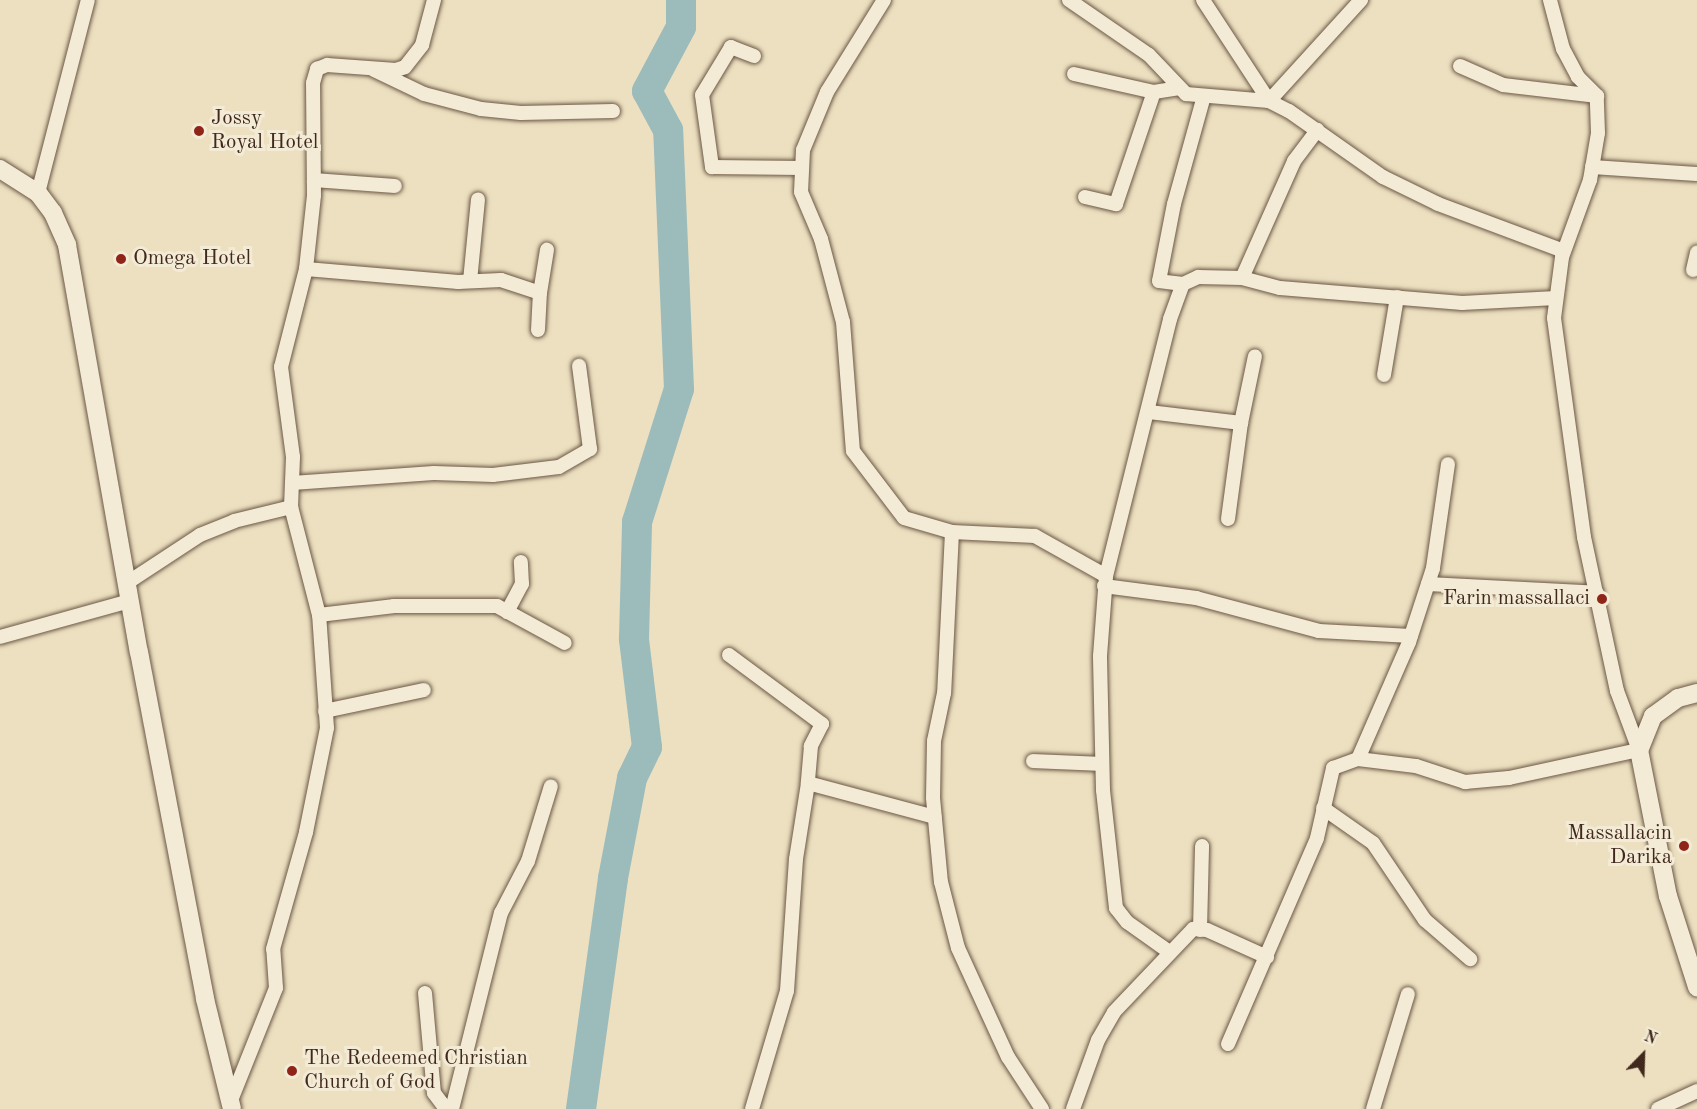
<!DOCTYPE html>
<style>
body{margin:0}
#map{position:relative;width:1697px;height:1109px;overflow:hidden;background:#ece0c0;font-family:"Old Standard TT",serif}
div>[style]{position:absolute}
.river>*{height:30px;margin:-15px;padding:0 15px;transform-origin:15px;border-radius:15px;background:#9cbbbb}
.roads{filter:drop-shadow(0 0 2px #6b5745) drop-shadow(0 0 2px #6b5745)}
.street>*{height:14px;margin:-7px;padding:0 7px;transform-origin:7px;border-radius:7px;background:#f3ebd6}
.secondary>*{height:18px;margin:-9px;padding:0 9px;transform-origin:9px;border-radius:9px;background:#f3ebd6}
.dots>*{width:16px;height:16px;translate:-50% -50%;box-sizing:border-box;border:3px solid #f3ebd6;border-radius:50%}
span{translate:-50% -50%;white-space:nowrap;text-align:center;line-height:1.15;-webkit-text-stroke:6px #f3ebd6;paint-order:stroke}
.poi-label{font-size:21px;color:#40291c}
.left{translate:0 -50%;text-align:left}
.right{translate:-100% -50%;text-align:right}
.north{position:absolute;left:1613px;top:1025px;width:60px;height:60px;-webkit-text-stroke:4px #f3ebd6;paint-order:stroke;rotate:23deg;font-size:16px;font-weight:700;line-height:24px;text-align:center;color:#40291c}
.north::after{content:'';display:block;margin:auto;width:21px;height:27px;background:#40291c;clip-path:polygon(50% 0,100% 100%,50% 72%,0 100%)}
</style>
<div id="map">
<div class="river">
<i style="left:581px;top:1109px;width:233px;rotate:-82.1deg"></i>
<i style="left:613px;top:878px;width:102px;rotate:-79.2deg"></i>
<i style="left:632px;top:778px;width:34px;rotate:-64deg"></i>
<i style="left:647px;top:747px;width:109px;rotate:-96.9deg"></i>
<i style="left:634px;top:639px;width:117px;rotate:-88.5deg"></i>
<i style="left:637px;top:522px;width:139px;rotate:-72.5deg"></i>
<i style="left:679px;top:389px;width:259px;rotate:-92.4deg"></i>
<i style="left:668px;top:130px;width:44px;rotate:-118.3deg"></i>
<i style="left:647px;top:91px;width:72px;rotate:-62deg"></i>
<i style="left:681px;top:27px;width:27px;rotate:-90deg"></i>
</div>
<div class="roads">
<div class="street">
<i style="left:884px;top:0;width:108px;rotate:121.8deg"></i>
<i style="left:827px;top:92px;width:63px;rotate:112.5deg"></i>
<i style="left:803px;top:150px;width:42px;rotate:92.7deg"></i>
<i style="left:801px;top:192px;width:51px;rotate:66.9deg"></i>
<i style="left:821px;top:239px;width:86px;rotate:75.2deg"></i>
<i style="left:843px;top:322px;width:129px;rotate:85.6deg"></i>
<i style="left:853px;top:451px;width:84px;rotate:52.7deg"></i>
<i style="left:904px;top:518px;width:50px;rotate:16.3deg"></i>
<i style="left:952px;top:532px;width:83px;rotate:2.8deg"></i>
<i style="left:1035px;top:536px;width:81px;rotate:29.4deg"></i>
<i style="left:1069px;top:0;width:97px;rotate:34.5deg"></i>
<i style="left:1149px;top:55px;width:54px;rotate:46.5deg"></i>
<i style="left:1186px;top:94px;width:83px;rotate:4.8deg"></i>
<i style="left:1269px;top:101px;width:22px;rotate:27deg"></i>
<i style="left:1289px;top:111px;width:115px;rotate:35.1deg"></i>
<i style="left:1383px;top:177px;width:61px;rotate:26.1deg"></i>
<i style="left:1438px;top:204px;width:134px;rotate:20.5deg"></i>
<i style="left:1203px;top:0;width:121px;rotate:56.8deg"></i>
<i style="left:1269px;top:101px;width:137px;rotate:-47.7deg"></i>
<i style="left:754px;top:56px;width:25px;rotate:-159deg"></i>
<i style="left:731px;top:47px;width:56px;rotate:121.1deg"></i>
<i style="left:702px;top:95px;width:73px;rotate:82.1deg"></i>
<i style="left:712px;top:167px;width:90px;rotate:0.6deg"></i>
<i style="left:1460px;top:66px;width:47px;rotate:23.8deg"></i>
<i style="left:1503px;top:85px;width:95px;rotate:6.7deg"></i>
<i style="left:374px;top:70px;width:55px;rotate:25.6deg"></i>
<i style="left:424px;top:94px;width:59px;rotate:14.7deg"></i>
<i style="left:481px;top:109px;width:40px;rotate:5.7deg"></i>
<i style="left:521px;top:113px;width:92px;rotate:-1.2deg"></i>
<i style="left:1074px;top:74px;width:82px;rotate:12.7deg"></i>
<i style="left:1154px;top:92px;width:24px;rotate:-9deg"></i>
<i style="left:1592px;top:167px;width:105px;rotate:3.8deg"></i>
<i style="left:314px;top:180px;width:81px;rotate:4.2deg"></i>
<i style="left:38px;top:193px;width:199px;rotate:-75.5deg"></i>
<i style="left:1085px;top:197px;width:32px;rotate:13deg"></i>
<i style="left:1116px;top:204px;width:118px;rotate:-71.3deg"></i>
<i style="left:306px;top:269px;width:153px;rotate:4.9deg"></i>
<i style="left:458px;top:282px;width:43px;rotate:-2.7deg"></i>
<i style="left:501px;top:280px;width:41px;rotate:18.4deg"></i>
<i style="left:540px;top:293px;width:44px;rotate:-80.8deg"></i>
<i style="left:1693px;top:270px;width:18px;rotate:-77deg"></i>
<i style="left:1242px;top:278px;width:128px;rotate:-66deg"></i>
<i style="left:1294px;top:161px;width:39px;rotate:-53deg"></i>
<i style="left:470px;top:281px;width:82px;rotate:-84.4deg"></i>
<i style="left:1183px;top:284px;width:24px;rotate:-173deg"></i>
<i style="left:1159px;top:281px;width:78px;rotate:-79deg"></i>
<i style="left:1174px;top:204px;width:112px;rotate:-74.5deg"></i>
<i style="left:538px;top:330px;width:37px;rotate:-87deg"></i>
<i style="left:1384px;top:375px;width:79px;rotate:-80.5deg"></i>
<i style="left:1149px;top:412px;width:93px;rotate:6.8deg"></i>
<i style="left:292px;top:483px;width:142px;rotate:-4deg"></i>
<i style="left:434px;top:473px;width:59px;rotate:1.9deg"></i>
<i style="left:493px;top:475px;width:66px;rotate:-6.9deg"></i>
<i style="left:559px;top:467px;width:36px;rotate:-30deg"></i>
<i style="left:590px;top:449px;width:84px;rotate:-97.5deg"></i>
<i style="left:1228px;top:519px;width:97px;rotate:-82.3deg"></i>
<i style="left:1241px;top:423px;width:68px;rotate:-78.2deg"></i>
<i style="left:952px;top:532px;width:161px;rotate:92.8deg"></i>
<i style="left:944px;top:693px;width:49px;rotate:101.8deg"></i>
<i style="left:934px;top:741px;width:57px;rotate:91deg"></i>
<i style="left:933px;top:798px;width:84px;rotate:84.6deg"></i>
<i style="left:941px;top:882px;width:68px;rotate:75.6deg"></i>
<i style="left:958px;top:948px;width:120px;rotate:65.4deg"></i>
<i style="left:1008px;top:1057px;width:62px;rotate:56.8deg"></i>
<i style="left:127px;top:583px;width:87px;rotate:-33.3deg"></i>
<i style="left:200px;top:535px;width:37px;rotate:-22deg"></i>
<i style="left:234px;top:521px;width:59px;rotate:-13.8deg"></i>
<i style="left:1428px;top:584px;width:169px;rotate:3deg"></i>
<i style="left:1104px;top:586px;width:93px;rotate:7.4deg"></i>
<i style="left:1196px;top:598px;width:127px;rotate:15deg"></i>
<i style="left:1319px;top:631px;width:92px;rotate:3.1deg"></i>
<i style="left:507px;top:612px;width:32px;rotate:-62deg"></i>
<i style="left:522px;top:584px;width:22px;rotate:-93deg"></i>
<i style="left:319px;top:615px;width:76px;rotate:-6.8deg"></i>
<i style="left:394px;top:606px;width:103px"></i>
<i style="left:497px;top:606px;width:77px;rotate:28.6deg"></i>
<i style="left:0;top:637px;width:135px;rotate:-15.5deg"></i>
<i style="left:729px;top:655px;width:116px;rotate:36.6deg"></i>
<i style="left:822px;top:724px;width:25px;rotate:117deg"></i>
<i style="left:811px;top:746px;width:37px;rotate:95deg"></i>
<i style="left:325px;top:711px;width:101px;rotate:-12deg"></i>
<i style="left:1358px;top:759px;width:128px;rotate:-66.4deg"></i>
<i style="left:1409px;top:642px;width:78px;rotate:-72deg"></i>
<i style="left:1433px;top:568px;width:105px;rotate:-81.8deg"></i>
<i style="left:1033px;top:761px;width:69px;rotate:2.5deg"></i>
<i style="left:1323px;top:808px;width:61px;rotate:35deg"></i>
<i style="left:1373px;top:843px;width:93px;rotate:56deg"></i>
<i style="left:1425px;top:920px;width:60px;rotate:40.9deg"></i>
<i style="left:1200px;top:930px;width:84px;rotate:-88.6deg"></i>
<i style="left:1168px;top:951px;width:50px;rotate:-144.7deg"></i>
<i style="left:1127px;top:922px;width:18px;rotate:-128deg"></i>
<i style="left:1116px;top:908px;width:119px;rotate:-96.3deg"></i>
<i style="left:1103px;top:790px;width:134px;rotate:-91.3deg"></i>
<i style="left:1100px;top:656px;width:80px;rotate:-85.7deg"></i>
<i style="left:1106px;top:576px;width:265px;rotate:-76deg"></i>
<i style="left:1170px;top:319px;width:37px;rotate:-70deg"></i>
<i style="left:1183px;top:284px;width:17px;rotate:-25deg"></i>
<i style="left:1198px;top:277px;width:44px;rotate:1.3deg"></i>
<i style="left:1242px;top:278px;width:39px;rotate:15deg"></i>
<i style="left:1280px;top:288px;width:183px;rotate:4.7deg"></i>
<i style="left:1462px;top:303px;width:94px;rotate:-3deg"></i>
<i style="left:425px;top:993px;width:100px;rotate:84.9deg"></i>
<i style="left:434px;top:1093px;width:20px;rotate:53deg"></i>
<i style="left:1228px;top:1044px;width:224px;rotate:-66.6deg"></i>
<i style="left:1317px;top:838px;width:72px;rotate:-77.1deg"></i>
<i style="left:1333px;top:768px;width:27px;rotate:-20deg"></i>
<i style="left:1358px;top:759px;width:58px;rotate:6.9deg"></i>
<i style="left:1416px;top:766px;width:52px;rotate:18.1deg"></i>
<i style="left:1465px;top:782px;width:44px;rotate:-5.2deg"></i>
<i style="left:1509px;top:778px;width:133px;rotate:-12.2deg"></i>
<i style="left:1639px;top:750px;width:63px;rotate:-110.4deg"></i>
<i style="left:1617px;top:691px;width:157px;rotate:-102.1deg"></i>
<i style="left:1584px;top:537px;width:221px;rotate:-97.8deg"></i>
<i style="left:1554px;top:318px;width:62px;rotate:-82.5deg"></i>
<i style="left:1562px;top:257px;width:82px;rotate:-70deg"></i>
<i style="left:1590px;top:180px;width:48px;rotate:-80.3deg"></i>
<i style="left:1598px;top:133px;width:37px;rotate:-92deg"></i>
<i style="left:1597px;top:96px;width:27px;rotate:-135deg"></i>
<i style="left:1578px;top:77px;width:32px;rotate:-118deg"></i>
<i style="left:1563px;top:49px;width:51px;rotate:-104.9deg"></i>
<i style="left:230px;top:1103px;width:124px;rotate:-68.2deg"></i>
<i style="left:276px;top:988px;width:39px;rotate:-94deg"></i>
<i style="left:273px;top:949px;width:122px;rotate:-74.2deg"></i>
<i style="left:306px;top:832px;width:106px;rotate:-78.6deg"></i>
<i style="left:327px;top:728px;width:113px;rotate:-94deg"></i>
<i style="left:319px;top:615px;width:112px;rotate:-104.5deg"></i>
<i style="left:291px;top:507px;width:50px;rotate:-87.7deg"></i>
<i style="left:293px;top:457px;width:91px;rotate:-97.6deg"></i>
<i style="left:281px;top:367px;width:101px;rotate:-75.7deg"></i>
<i style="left:306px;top:269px;width:74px;rotate:-83.8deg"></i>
<i style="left:314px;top:195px;width:112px;rotate:-90.5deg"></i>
<i style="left:313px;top:83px;width:15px;rotate:-74deg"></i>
<i style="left:317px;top:69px;width:11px;rotate:-22deg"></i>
<i style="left:327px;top:65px;width:69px;rotate:4.1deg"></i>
<i style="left:396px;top:70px;width:9px;rotate:-18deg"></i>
<i style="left:405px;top:67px;width:28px;rotate:-52deg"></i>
<i style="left:422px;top:45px;width:47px;rotate:-75.1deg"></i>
<i style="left:452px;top:1109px;width:202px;rotate:-76deg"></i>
<i style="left:501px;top:913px;width:59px;rotate:-62.6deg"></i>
<i style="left:528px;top:861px;width:78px;rotate:-73deg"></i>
<i style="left:752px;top:1109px;width:123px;rotate:-73.5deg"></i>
<i style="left:787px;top:991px;width:132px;rotate:-86.1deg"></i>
<i style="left:796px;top:859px;width:77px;rotate:-81deg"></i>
<i style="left:808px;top:783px;width:131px;rotate:15deg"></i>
<i style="left:1073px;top:1109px;width:73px;rotate:-70.1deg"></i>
<i style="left:1098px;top:1040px;width:32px;rotate:-60deg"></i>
<i style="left:1114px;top:1012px;width:115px;rotate:-46.4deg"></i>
<i style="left:1193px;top:929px;width:14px;rotate:4deg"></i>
<i style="left:1207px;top:930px;width:66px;rotate:24.2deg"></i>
<i style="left:1373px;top:1109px;width:120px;rotate:-73.1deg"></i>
<i style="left:1658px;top:1109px;width:43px;rotate:-24.8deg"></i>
</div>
<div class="secondary">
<i style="left:0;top:169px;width:45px;rotate:32.3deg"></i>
<i style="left:38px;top:193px;width:25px;rotate:53deg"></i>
<i style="left:53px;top:213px;width:35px;rotate:66deg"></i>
<i style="left:67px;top:245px;width:413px;rotate:80deg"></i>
<i style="left:139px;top:652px;width:353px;rotate:79.2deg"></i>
<i style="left:205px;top:999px;width:113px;rotate:76.2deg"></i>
<i style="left:1697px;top:693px;width:20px;rotate:165deg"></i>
<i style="left:1678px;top:698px;width:31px;rotate:144deg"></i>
<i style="left:1653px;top:716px;width:37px;rotate:112deg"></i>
<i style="left:1639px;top:750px;width:149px;rotate:78.8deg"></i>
<i style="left:1668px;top:896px;width:96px;rotate:72.3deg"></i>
</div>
</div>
<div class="dots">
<i style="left:199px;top:131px;background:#8f2418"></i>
<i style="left:121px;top:259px;background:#8f2418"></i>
<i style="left:1602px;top:599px;background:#8f2418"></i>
<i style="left:1684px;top:846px;background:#8f2418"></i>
<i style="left:292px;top:1071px;background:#8f2418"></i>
</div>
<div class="poi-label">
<span class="left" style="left:211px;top:131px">Jossy<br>Royal Hotel</span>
<span class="left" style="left:133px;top:259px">Omega Hotel</span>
<span class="right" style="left:1590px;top:599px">Farin massallaci</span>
<span class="right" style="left:1672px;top:846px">Massallacin<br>Darika</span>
<span class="left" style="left:304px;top:1071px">The Redeemed Christian<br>Church of God</span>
</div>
<div class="north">N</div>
</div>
